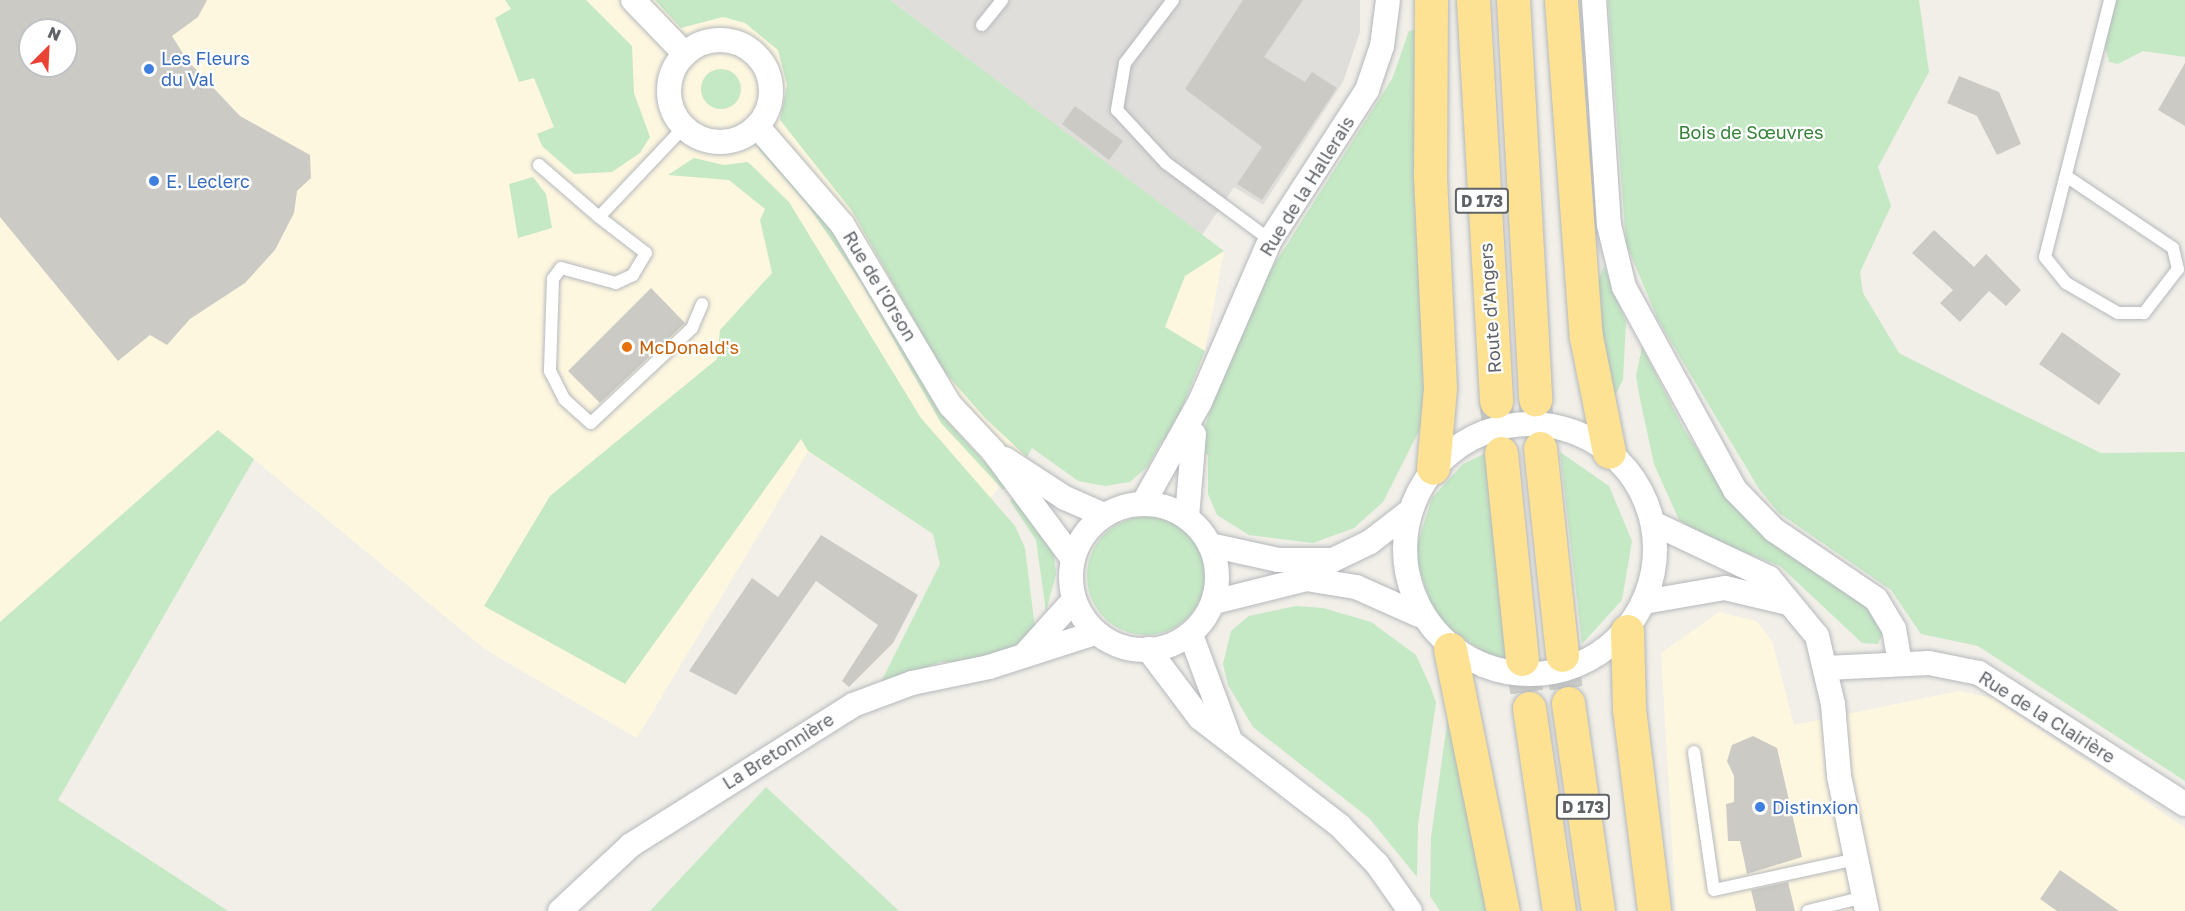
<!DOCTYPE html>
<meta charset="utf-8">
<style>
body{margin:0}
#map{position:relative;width:2185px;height:911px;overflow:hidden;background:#f1efe8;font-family:"Golos Text",sans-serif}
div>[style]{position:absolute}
.commercial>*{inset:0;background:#fef7e0}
.industrial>*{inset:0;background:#e0deda}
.green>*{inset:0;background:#c5e8c5}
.round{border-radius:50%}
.building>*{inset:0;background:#cccac5}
.highway-tunnel>*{height:33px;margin-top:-16.5px;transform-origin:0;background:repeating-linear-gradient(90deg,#ccccc8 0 33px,transparent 0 49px)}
.roads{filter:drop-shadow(0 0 2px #b5b8bc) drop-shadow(0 0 2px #b5b8bc)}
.lane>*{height:12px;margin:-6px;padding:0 6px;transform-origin:6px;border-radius:6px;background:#fff}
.street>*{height:24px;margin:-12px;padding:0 12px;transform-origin:12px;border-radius:12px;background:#fff}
.street>.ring{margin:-12px;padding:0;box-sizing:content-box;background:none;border:24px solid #fff;border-radius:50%}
.highway>*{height:33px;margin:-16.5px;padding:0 16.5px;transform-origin:16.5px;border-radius:16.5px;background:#fde293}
.dots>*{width:16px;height:16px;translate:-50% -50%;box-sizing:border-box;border:3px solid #fff;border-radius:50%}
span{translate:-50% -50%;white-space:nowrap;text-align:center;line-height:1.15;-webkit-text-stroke:4.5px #fff;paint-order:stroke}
.shield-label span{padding:2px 4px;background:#fff;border:2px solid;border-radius:4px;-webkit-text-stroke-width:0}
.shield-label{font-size:16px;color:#5f6368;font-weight:700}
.shop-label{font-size:18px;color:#366cbe}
.left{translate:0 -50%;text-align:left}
.park-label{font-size:18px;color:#348238}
.street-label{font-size:18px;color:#5f6368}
.food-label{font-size:18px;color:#c56008}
.north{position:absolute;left:18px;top:18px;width:60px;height:60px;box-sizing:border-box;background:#fff;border:2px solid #bfc1c3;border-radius:50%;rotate:24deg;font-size:16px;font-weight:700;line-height:24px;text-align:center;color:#5f6368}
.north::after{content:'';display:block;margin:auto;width:21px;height:27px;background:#ea4335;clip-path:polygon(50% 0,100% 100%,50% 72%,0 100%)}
</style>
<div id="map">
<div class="commercial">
<i style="clip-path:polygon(evenodd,0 0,890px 0,1224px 251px,1205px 351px,1169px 441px,1163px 440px,1148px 466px,1130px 482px,1105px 486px,1078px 481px,1032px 448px,990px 498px,933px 534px,808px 452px,637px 738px,486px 650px,218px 430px,0 622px,0 0,30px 30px,66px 30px,66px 66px,30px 66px,30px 30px)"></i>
<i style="clip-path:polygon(1719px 612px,1756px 621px,1772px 641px,1794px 725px,1959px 691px,1993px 698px,2185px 828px,2185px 911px,1676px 911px,1661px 653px)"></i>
</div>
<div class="industrial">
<i style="clip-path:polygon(890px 0,1360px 0,1360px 32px,1343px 82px,1263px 205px,1234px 187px,1202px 235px)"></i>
</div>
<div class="green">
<i style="clip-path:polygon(505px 0,586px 0,632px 46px,634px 93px,650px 137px,640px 153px,612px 172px,574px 174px,542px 146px,537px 134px,554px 127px,534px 78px,519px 82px,495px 18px,511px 9px)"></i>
<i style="clip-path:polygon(655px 0,890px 0,1224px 251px,1185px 276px,1165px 327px,1205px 351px,1169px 441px,1163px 440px,1148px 466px,1130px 482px,1105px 486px,1078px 481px,1032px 448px,1027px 457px,985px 418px,942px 369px,852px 211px,780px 120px,787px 85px,778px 50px,745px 23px,723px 17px,681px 28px)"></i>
<i style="clip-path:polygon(1608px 0,1919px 0,1929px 72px,1878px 167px,1891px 206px,1860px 272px,1863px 293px,1899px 353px,1976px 392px,2101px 453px,2185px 452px,2185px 781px,1978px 646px,1921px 634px,1891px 590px,1779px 513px,1759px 489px,1658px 320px,1626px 243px)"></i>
<i style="clip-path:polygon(2115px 0,2185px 0,2185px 57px,2143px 51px,2118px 64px,2109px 62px,2104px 42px)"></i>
<i style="clip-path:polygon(1417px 29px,1426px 417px,1383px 502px,1354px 528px,1313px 543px,1249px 535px,1217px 515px,1208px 494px,1208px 455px,1198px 450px,1215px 393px,1267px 276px,1392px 79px,1409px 31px)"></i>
<i class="round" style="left:701px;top:69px;width:40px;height:40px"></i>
<i style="clip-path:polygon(756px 146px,767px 149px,827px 224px,945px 419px,1007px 486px,1003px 490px,941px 423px,860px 281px,806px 203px)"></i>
<i style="clip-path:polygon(694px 158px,724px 165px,748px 162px,789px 202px,921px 418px,1015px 526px,1025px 548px,1035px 628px,1013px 647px,966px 662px,940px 662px,880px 684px,940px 564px,933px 534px,808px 451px,801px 439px,625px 684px,484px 606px,550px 496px,717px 359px,720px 330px,772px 273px,760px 220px,765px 209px,729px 180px,668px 175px)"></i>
<i style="clip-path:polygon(533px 177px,546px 194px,552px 228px,518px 238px,509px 184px)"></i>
<i style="clip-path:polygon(1604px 266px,1626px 322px,1623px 380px,1612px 401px,1596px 286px)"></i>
<i style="clip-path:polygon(1642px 347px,1684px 429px,1733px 505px,1873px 610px,1884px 630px,1878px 644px,1862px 643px,1780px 566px,1707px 538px,1679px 520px,1654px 464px,1640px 399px,1636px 376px)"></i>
<i style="clip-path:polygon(218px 430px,254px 459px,58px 800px,228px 911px,0 911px,0 622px)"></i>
<i style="clip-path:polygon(1560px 452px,1609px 486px,1632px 541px,1622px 600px,1582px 644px)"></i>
<i style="clip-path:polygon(1486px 453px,1508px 659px,1485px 653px,1447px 627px,1433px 609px,1418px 565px,1418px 542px,1432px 498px,1463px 464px)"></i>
<i style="clip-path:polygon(1014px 496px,1043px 528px,1054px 554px,1056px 574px,1046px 612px,1036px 540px,1010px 501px)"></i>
<i class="round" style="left:1087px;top:517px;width:118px;height:118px"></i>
<i style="clip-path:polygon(1296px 606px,1323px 608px,1371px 622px,1416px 655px,1431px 688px,1436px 703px,1418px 824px,1417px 877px,1369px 818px,1253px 727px,1228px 685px,1223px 664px,1231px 631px,1249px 616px)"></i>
<i style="clip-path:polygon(1450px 703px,1490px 911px,1440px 911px,1430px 896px,1431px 837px)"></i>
<i style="clip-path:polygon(766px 787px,899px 911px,650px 911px)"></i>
</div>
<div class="building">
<i style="clip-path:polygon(evenodd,0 0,207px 0,198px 17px,172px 36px,187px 60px,240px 116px,310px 155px,311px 178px,297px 191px,294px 213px,275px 250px,245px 283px,190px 319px,167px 345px,150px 335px,118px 361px,0 217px,0 0,30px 30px,66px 30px,66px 66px,30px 66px,30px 30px)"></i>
<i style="clip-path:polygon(1243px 0,1303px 0,1264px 57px,1305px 82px,1312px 72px,1337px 88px,1262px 200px,1237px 184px,1262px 147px,1185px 89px)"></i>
<i style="clip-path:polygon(2185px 63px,2185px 126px,2158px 110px)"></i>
<i style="clip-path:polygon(1959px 76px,1999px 92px,2021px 144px,1997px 155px,1977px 116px,1947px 103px)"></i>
<i style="clip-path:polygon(1075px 106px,1123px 141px,1109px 160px,1062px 124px)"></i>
<i style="clip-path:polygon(1934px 230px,1974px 267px,1986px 254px,2021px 290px,2006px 306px,1989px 291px,1960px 322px,1940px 303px,1953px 290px,1912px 253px)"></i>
<i style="clip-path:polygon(651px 288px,685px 323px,600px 403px,568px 371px)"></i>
<i style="clip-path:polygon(2062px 332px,2121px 374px,2099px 405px,2039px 364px)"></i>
<i style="clip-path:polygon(821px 535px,918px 595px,893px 643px,849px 687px,842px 681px,878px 625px,816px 581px,736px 695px,689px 671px,752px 578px,778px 597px)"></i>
<i style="clip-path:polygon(1753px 736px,1777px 748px,1802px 857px,1747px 874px,1740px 841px,1728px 841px,1726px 804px,1734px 802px,1734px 776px,1727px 761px,1732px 745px)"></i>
<i style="clip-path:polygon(2060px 870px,2119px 911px,2057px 911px,2040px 899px)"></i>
<i style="clip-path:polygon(1788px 882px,1795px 911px,1756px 911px,1751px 890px)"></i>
</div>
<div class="highway-tunnel">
<i style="left:1535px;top:399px;width:49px;rotate:84.2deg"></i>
<i style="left:1496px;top:401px;width:52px;rotate:84.5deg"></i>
<i style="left:1562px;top:655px;width:48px;rotate:82.9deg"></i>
<i style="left:1522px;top:659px;width:49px;rotate:81.9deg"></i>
</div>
<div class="roads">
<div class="lane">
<i style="left:1173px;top:0;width:79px;rotate:127.3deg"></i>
<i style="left:1125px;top:63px;width:48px;rotate:99.7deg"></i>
<i style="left:1117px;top:110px;width:72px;rotate:47.2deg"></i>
<i style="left:1166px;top:163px;width:129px;rotate:36.5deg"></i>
<i style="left:982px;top:25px;width:32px;rotate:-51deg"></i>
<i style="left:539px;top:165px;width:79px;rotate:40.9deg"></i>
<i style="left:599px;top:217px;width:124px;rotate:-46.6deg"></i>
<i style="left:2066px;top:176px;width:129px;rotate:33.9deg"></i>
<i style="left:2173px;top:248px;width:22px;rotate:77deg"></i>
<i style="left:2178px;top:269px;width:56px;rotate:127.7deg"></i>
<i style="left:2144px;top:313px;width:26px;rotate:180deg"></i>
<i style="left:2118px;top:313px;width:60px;rotate:-150deg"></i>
<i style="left:2066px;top:283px;width:33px;rotate:-129deg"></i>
<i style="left:2045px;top:257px;width:265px;rotate:-75.8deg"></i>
<i style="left:599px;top:217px;width:59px;rotate:37.5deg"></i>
<i style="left:646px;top:253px;width:26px;rotate:121deg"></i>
<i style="left:633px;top:275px;width:19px;rotate:155deg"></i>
<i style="left:616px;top:283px;width:57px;rotate:-164.7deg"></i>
<i style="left:561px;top:268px;width:14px;rotate:126deg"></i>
<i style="left:553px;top:279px;width:92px;rotate:91.9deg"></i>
<i style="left:550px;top:371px;width:31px;rotate:63deg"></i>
<i style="left:564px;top:399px;width:36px;rotate:42deg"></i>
<i style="left:591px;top:423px;width:139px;rotate:-43.2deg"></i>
<i style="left:692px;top:328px;width:26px;rotate:-67deg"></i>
<i style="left:1694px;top:752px;width:139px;rotate:81.8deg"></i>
<i style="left:1714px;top:890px;width:145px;rotate:-12.3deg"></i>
<i style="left:1808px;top:911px;width:58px;rotate:-14deg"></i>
</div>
<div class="street">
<i style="left:633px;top:0;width:75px;rotate:46.1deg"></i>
<i style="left:1594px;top:0;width:225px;rotate:86.2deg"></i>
<i style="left:1609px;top:225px;width:64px;rotate:76.4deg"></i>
<i style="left:1624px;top:287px;width:231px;rotate:61.3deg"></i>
<i style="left:1735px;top:490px;width:56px;rotate:45.7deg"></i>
<i style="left:1774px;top:530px;width:123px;rotate:34.1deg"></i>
<i style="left:1876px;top:599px;width:35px;rotate:59deg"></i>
<i style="left:1894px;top:629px;width:35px;rotate:80deg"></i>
<i class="ring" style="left:669px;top:40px;width:78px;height:78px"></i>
<i style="left:757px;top:126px;width:130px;rotate:49.1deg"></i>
<i style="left:842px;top:224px;width:211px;rotate:59.2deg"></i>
<i style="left:950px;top:405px;width:63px;rotate:46.9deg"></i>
<i style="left:993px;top:451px;width:134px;rotate:53.5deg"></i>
<i class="ring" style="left:1405px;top:424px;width:226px;height:226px"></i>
<i style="left:1005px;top:459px;width:72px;rotate:33deg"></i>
<i style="left:1065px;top:498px;width:43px;rotate:23.6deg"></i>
<i style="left:1144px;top:502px;width:115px;rotate:-60.8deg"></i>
<i style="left:1200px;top:402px;width:176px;rotate:-66.6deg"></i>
<i style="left:1270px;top:240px;width:179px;rotate:-57.1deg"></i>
<i style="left:1367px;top:90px;width:46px;rotate:-71.2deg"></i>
<i style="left:1382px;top:46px;width:46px;rotate:-82.6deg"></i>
<i class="ring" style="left:1071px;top:504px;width:122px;height:122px"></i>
<i style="left:1187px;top:517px;width:83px;rotate:-85.2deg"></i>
<i style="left:1655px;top:524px;width:126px;rotate:25.3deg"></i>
<i style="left:1769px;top:578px;width:75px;rotate:50.4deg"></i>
<i style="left:1817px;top:636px;width:70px;rotate:76.8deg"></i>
<i style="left:1833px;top:704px;width:72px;rotate:85.2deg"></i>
<i style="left:1839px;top:776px;width:138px;rotate:78.3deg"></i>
<i style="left:1210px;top:545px;width:70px;rotate:12.4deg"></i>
<i style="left:1278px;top:560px;width:55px"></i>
<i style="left:1333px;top:560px;width:41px;rotate:-25.9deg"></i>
<i style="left:1370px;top:542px;width:49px;rotate:-37.6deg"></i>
<i style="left:1214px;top:602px;width:95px;rotate:-14deg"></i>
<i style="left:1306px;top:579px;width:51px;rotate:9.1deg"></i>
<i style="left:1356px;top:587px;width:69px;rotate:24deg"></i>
<i style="left:1644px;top:602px;width:82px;rotate:-9.8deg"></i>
<i style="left:1725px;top:588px;width:65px;rotate:13.4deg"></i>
<i style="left:1191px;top:635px;width:109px;rotate:69.6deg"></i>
<i style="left:1148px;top:649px;width:86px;rotate:53deg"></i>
<i style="left:1200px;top:718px;width:177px;rotate:37.6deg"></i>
<i style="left:1340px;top:826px;width:53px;rotate:45.8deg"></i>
<i style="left:1377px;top:864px;width:57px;rotate:54.9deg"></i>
<i style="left:1027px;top:652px;width:67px;rotate:-48deg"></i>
<i style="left:1826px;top:668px;width:103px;rotate:-2.8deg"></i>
<i style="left:1929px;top:663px;width:51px;rotate:11.3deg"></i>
<i style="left:1979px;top:673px;width:244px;rotate:32.5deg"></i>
<i style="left:560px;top:911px;width:97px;rotate:-42.9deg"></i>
<i style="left:631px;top:845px;width:262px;rotate:-32.2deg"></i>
<i style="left:853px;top:705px;width:63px;rotate:-20.4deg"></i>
<i style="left:912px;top:683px;width:79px;rotate:-11.7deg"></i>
<i style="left:989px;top:667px;width:111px;rotate:-17.8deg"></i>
</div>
<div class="highway">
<i style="left:1431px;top:0;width:176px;rotate:90.3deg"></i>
<i style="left:1430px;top:176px;width:212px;rotate:87.3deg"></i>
<i style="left:1440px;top:388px;width:80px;rotate:95deg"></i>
<i style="left:1473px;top:0;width:402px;rotate:86.7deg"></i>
<i style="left:1513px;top:0;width:400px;rotate:86.8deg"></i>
<i style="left:1561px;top:0;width:338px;rotate:85.8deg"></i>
<i style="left:1586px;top:337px;width:117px;rotate:78.7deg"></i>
<i style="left:1540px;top:448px;width:208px;rotate:83.9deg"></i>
<i style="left:1501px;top:453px;width:207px;rotate:84.2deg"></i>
<i style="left:1627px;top:631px;width:78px;rotate:88.5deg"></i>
<i style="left:1629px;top:709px;width:204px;rotate:82.9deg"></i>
<i style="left:1450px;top:649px;width:267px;rotate:78.6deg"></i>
<i style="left:1568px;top:703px;width:210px;rotate:81.8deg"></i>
<i style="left:1529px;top:708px;width:205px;rotate:81.6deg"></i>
</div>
</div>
<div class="dots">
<i style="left:149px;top:69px;background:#3f7fe0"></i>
<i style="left:154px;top:181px;background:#3f7fe0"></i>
<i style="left:627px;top:347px;background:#e8710a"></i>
<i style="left:1760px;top:807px;background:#3f7fe0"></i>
</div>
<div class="shield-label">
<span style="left:1482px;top:201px">D 173</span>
<span style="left:1583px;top:807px">D 173</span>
</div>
<div class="shop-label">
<span class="left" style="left:161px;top:69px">Les Fleurs<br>du Val</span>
<span class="left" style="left:166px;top:181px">E. Leclerc</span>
<span class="left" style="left:1772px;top:807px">Distinxion</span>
</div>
<div class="park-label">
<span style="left:1751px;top:132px">Bois de Sœuvres</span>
</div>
<div class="street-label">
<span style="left:1307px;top:186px;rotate:-58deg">Rue de la Hallerais</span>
<span style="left:880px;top:286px;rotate:59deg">Rue de l'Orson</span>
<span style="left:1490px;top:308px;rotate:-94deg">Route d'Angers</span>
<span style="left:2047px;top:717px;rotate:32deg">Rue de la Clairière</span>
<span style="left:778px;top:751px;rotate:-32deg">La Bretonnière</span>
</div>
<div class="food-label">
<span class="left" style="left:639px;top:347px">McDonald's</span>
</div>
<div class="north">N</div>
</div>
